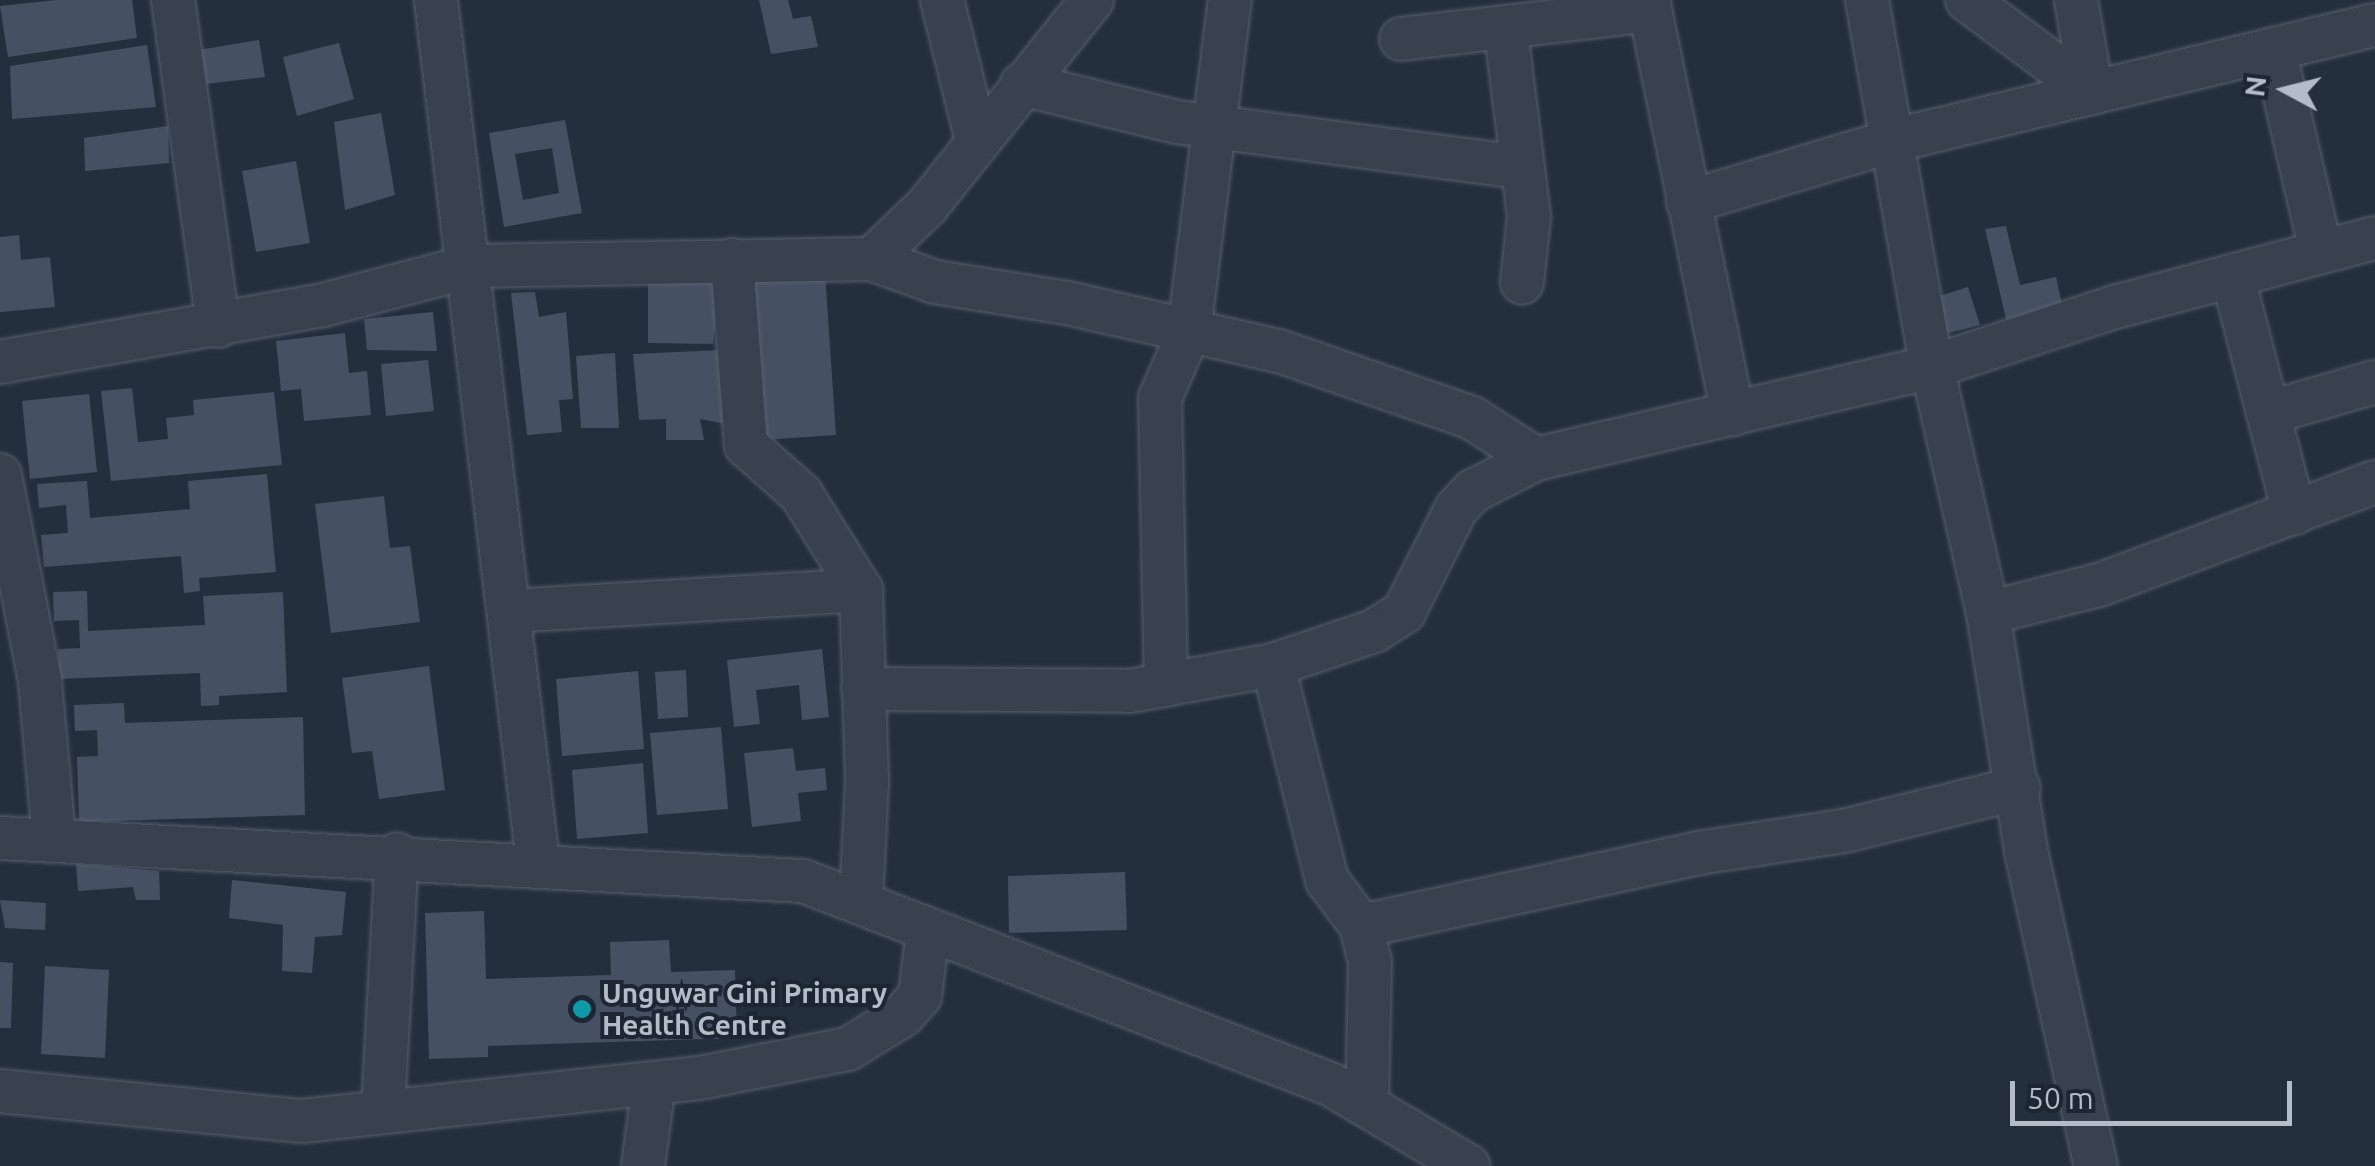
<!DOCTYPE html>
<style>
body{margin:0}
#map{position:relative;width:2375px;height:1166px;overflow:hidden;background:#242f3e;font-family:Ubuntu,sans-serif}
div>[style]{position:absolute}
.building>*{inset:0;background:#455162}
.roads{filter:drop-shadow(0 0 2px #565f6c) drop-shadow(0 0 2px #565f6c)}
.minor>*{height:42px;margin:-21px;padding:0 21px;transform-origin:21px;border-radius:21px;background:#38414e}
.dots>*{width:28px;height:28px;translate:-50% -50%;box-sizing:border-box;border:5px solid #1d2633;border-radius:50%}
span{translate:-50% -50%;white-space:nowrap;text-align:center;line-height:1.15;-webkit-text-stroke:8px #1d2633;paint-order:stroke}
.poi-label{font-size:28px;color:#b4bcc9;font-weight:700}
.left{translate:0 -50%;text-align:left}
.north{position:absolute;left:2235px;top:40px;width:100px;height:100px;-webkit-text-stroke:8px #1d2633;paint-order:stroke;rotate:277deg;font-size:28px;font-weight:700;line-height:40px;text-align:center;color:#b4bcc9}
.north::after{content:'';display:block;margin:auto;width:35px;height:45px;background:#b4bcc9;clip-path:polygon(50% 0,100% 100%,50% 72%,0 100%)}
.scale{position:absolute;left:2010px;top:1081px;width:282px;height:45px;box-sizing:border-box;border:5px solid #b4bcc9;border-top:0;padding-left:12px;font-size:30px;line-height:35px;white-space:nowrap;color:#b4bcc9;-webkit-text-stroke:8px #1d2633;paint-order:stroke}
</style>
<div id="map">
<div class="building">
<i style="clip-path:polygon(57px 0,132px 0,137px 38px,8px 57px,0 6px)"></i>
<i style="clip-path:polygon(759px 0,788px 0,793px 19px,811px 16px,818px 47px,771px 54px)"></i>
<i style="clip-path:polygon(259px 40px,265px 77px,198px 85px,192px 51px)"></i>
<i style="clip-path:polygon(339px 43px,354px 99px,297px 116px,283px 57px)"></i>
<i style="clip-path:polygon(147px 45px,156px 107px,12px 119px,10px 66px)"></i>
<i style="clip-path:polygon(381px 113px,395px 195px,345px 210px,334px 122px)"></i>
<i style="clip-path:polygon(evenodd,565px 120px,582px 213px,504px 227px,489px 133px,565px 120px,552px 148px,559px 193px,523px 200px,515px 154px,552px 148px)"></i>
<i style="clip-path:polygon(168px 126px,169px 163px,85px 171px,84px 138px)"></i>
<i style="clip-path:polygon(296px 161px,310px 243px,256px 252px,242px 171px)"></i>
<i style="clip-path:polygon(2006px 226px,2020px 285px,2056px 277px,2063px 309px,2006px 319px,1985px 229px)"></i>
<i style="clip-path:polygon(19px 235px,21px 260px,50px 257px,55px 307px,0 312px,0 237px)"></i>
<i style="clip-path:polygon(721px 264px,713px 344px,648px 343px,648px 283px)"></i>
<i style="clip-path:polygon(825px 273px,836px 435px,746px 441px,736px 279px)"></i>
<i style="clip-path:polygon(1968px 287px,1980px 325px,1941px 335px,1930px 299px)"></i>
<i style="clip-path:polygon(535px 292px,539px 317px,566px 312px,573px 399px,559px 400px,562px 432px,527px 435px,511px 293px)"></i>
<i style="clip-path:polygon(433px 312px,437px 351px,367px 350px,364px 319px)"></i>
<i style="clip-path:polygon(345px 333px,349px 373px,367px 371px,371px 415px,304px 421px,301px 389px,281px 391px,276px 341px)"></i>
<i style="clip-path:polygon(722px 350px,726px 424px,700px 419px,704px 440px,666px 440px,666px 419px,639px 420px,633px 354px)"></i>
<i style="clip-path:polygon(615px 353px,619px 428px,581px 428px,576px 356px)"></i>
<i style="clip-path:polygon(428px 360px,434px 411px,386px 416px,381px 364px)"></i>
<i style="clip-path:polygon(132px 388px,138px 442px,168px 439px,166px 418px,194px 415px,193px 400px,274px 392px,282px 465px,111px 481px,101px 391px)"></i>
<i style="clip-path:polygon(89px 394px,97px 472px,30px 479px,22px 401px)"></i>
<i style="clip-path:polygon(267px 474px,276px 572px,199px 578px,200px 591px,184px 593px,181px 556px,44px 567px,41px 535px,68px 533px,66px 505px,39px 508px,37px 484px,87px 481px,90px 518px,190px 509px,188px 481px)"></i>
<i style="clip-path:polygon(384px 496px,390px 548px,410px 546px,420px 622px,331px 633px,315px 504px)"></i>
<i style="clip-path:polygon(87px 591px,88px 631px,205px 625px,203px 596px,283px 592px,287px 692px,219px 696px,219px 705px,201px 706px,200px 673px,60px 679px,58px 649px,80px 648px,79px 620px,54px 621px,53px 592px)"></i>
<i style="clip-path:polygon(822px 649px,829px 717px,802px 720px,799px 685px,756px 690px,760px 724px,734px 727px,727px 660px)"></i>
<i style="clip-path:polygon(429px 666px,445px 790px,379px 799px,372px 751px,352px 753px,342px 678px)"></i>
<i style="clip-path:polygon(686px 670px,688px 717px,658px 719px,655px 672px)"></i>
<i style="clip-path:polygon(638px 671px,644px 749px,562px 756px,556px 679px)"></i>
<i style="clip-path:polygon(124px 703px,125px 723px,303px 717px,305px 815px,79px 822px,77px 757px,98px 756px,97px 730px,75px 731px,74px 705px)"></i>
<i style="clip-path:polygon(721px 727px,728px 809px,657px 815px,650px 733px)"></i>
<i style="clip-path:polygon(793px 748px,796px 771px,825px 768px,827px 790px,798px 793px,801px 821px,752px 827px,744px 753px)"></i>
<i style="clip-path:polygon(643px 763px,648px 833px,577px 839px,572px 770px)"></i>
<i style="clip-path:polygon(76px 864px,159px 871px,160px 900px,136px 900px,133px 887px,78px 891px)"></i>
<i style="clip-path:polygon(1125px 872px,1127px 930px,1009px 933px,1008px 876px)"></i>
<i style="clip-path:polygon(232px 880px,346px 892px,342px 935px,315px 937px,312px 973px,282px 971px,283px 925px,229px 918px)"></i>
<i style="clip-path:polygon(0 900px,46px 903px,45px 930px,5px 928px)"></i>
<i style="clip-path:polygon(484px 911px,486px 979px,611px 975px,610px 942px,669px 940px,671px 972px,735px 970px,737px 1038px,488px 1046px,488px 1057px,429px 1059px,425px 913px)"></i>
<i style="clip-path:polygon(0 962px,13px 963px,11px 1028px,0 1028px)"></i>
<i style="clip-path:polygon(45px 966px,109px 970px,105px 1058px,41px 1054px)"></i>
</div>
<div class="roads">
<div class="minor">
<i style="left:173px;top:0;width:329px;rotate:82.1deg"></i>
<i style="left:436px;top:0;width:869px;rotate:83.26deg"></i>
<i style="left:942px;top:0;width:144px;rotate:76deg"></i>
<i style="left:1648px;top:0;width:423px;rotate:78.4deg"></i>
<i style="left:1867px;top:0;width:373px;rotate:80deg"></i>
<i style="left:1932px;top:367px;width:252px;rotate:77.2deg"></i>
<i style="left:1988px;top:613px;width:241px;rotate:80.9deg"></i>
<i style="left:2026px;top:851px;width:323px;rotate:77.5deg"></i>
<i style="left:1967px;top:0;width:156px;rotate:36.6deg"></i>
<i style="left:2076px;top:0;width:94px;rotate:80.2deg"></i>
<i style="left:1506px;top:32px;width:186px;rotate:82.9deg"></i>
<i style="left:1529px;top:217px;width:66px;rotate:96.1deg"></i>
<i style="left:1401px;top:39px;width:251px;rotate:-6.6deg"></i>
<i style="left:2274px;top:49px;width:207px;rotate:76.9deg"></i>
<i style="left:1022px;top:84px;width:160px;rotate:13.8deg"></i>
<i style="left:1177px;top:122px;width:346px;rotate:7.5deg"></i>
<i style="left:1688px;top:202px;width:212px;rotate:-16.7deg"></i>
<i style="left:1891px;top:141px;width:498px;rotate:-13.5deg"></i>
<i style="left:872px;top:259px;width:76px;rotate:-43.9deg"></i>
<i style="left:927px;top:206px;width:264px;rotate:-51.3deg"></i>
<i style="left:732px;top:260px;width:186px;rotate:85.7deg"></i>
<i style="left:746px;top:445px;width:74px;rotate:41.7deg"></i>
<i style="left:801px;top:494px;width:113px;rotate:58deg"></i>
<i style="left:861px;top:590px;width:192px;rotate:88.2deg"></i>
<i style="left:867px;top:782px;width:117px;rotate:92.9deg"></i>
<i style="left:2233px;top:278px;width:243px;rotate:75.4deg"></i>
<i style="left:0;top:362px;width:328px;rotate:-10deg"></i>
<i style="left:323px;top:305px;width:154px;rotate:-14.7deg"></i>
<i style="left:472px;top:266px;width:400px;rotate:-1deg"></i>
<i style="left:872px;top:259px;width:67px;rotate:20.1deg"></i>
<i style="left:935px;top:282px;width:134px;rotate:9deg"></i>
<i style="left:1067px;top:303px;width:217px;rotate:12.8deg"></i>
<i style="left:1279px;top:351px;width:204px;rotate:19.1deg"></i>
<i style="left:1472px;top:418px;width:76px;rotate:32.6deg"></i>
<i style="left:2268px;top:413px;width:111px;rotate:-16.2deg"></i>
<i style="left:0;top:475px;width:210px;rotate:79deg"></i>
<i style="left:40px;top:681px;width:158px;rotate:84.9deg"></i>
<i style="left:510px;top:611px;width:352px;rotate:-3.4deg"></i>
<i style="left:1988px;top:613px;width:114px;rotate:-14.2deg"></i>
<i style="left:2099px;top:585px;width:295px;rotate:-20.5deg"></i>
<i style="left:1273px;top:665px;width:222px;rotate:75.9deg"></i>
<i style="left:1327px;top:880px;width:57px;rotate:53.5deg"></i>
<i style="left:1361px;top:926px;width:36px;rotate:76deg"></i>
<i style="left:1370px;top:961px;width:144px;rotate:91.2deg"></i>
<i style="left:1166px;top:685px;width:287px;rotate:-91.2deg"></i>
<i style="left:1160px;top:398px;width:72px;rotate:-66.3deg"></i>
<i style="left:1189px;top:332px;width:335px;rotate:-83deg"></i>
<i style="left:863px;top:689px;width:267px;rotate:0.4deg"></i>
<i style="left:1130px;top:691px;width:145px;rotate:-10.3deg"></i>
<i style="left:1273px;top:665px;width:107px;rotate:-18.6deg"></i>
<i style="left:1374px;top:631px;width:36px;rotate:-32deg"></i>
<i style="left:1404px;top:612px;width:115px;rotate:-63.2deg"></i>
<i style="left:1456px;top:509px;width:25px;rotate:-47deg"></i>
<i style="left:1473px;top:491px;width:71px;rotate:-26.9deg"></i>
<i style="left:1536px;top:459px;width:407px;rotate:-13.1deg"></i>
<i style="left:1932px;top:367px;width:193px;rotate:-18.2deg"></i>
<i style="left:2115px;top:307px;width:269px;rotate:-14.9deg"></i>
<i style="left:0;top:838px;width:804px;rotate:3.07deg"></i>
<i style="left:803px;top:881px;width:565px;rotate:21.07deg"></i>
<i style="left:1330px;top:1084px;width:161px;rotate:30.7deg"></i>
<i style="left:1361px;top:926px;width:345px;rotate:-12.2deg"></i>
<i style="left:1698px;top:853px;width:148px;rotate:-8.6deg"></i>
<i style="left:1844px;top:831px;width:180px;rotate:-13.8deg"></i>
<i style="left:0;top:1091px;width:303px;rotate:5.7deg"></i>
<i style="left:302px;top:1121px;width:405px;rotate:-6.2deg"></i>
<i style="left:705px;top:1077px;width:146px;rotate:-11.1deg"></i>
<i style="left:848px;top:1049px;width:65px;rotate:-31.7deg"></i>
<i style="left:903px;top:1015px;width:25px;rotate:-48deg"></i>
<i style="left:920px;top:996px;width:65px;rotate:-83deg"></i>
<i style="left:383px;top:1111px;width:257px;rotate:-86.9deg"></i>
<i style="left:643px;top:1166px;width:83px;rotate:-82.4deg"></i>
</div>
</div>
<div class="dots">
<i style="left:582px;top:1009px;background:#0f9aa8"></i>
</div>
<div class="poi-label">
<span class="left" style="left:602px;top:1009px">Unguwar Gini Primary<br>Health Centre</span>
</div>
<div class="north">N</div>
<div class="scale">50 m</div>
</div>
